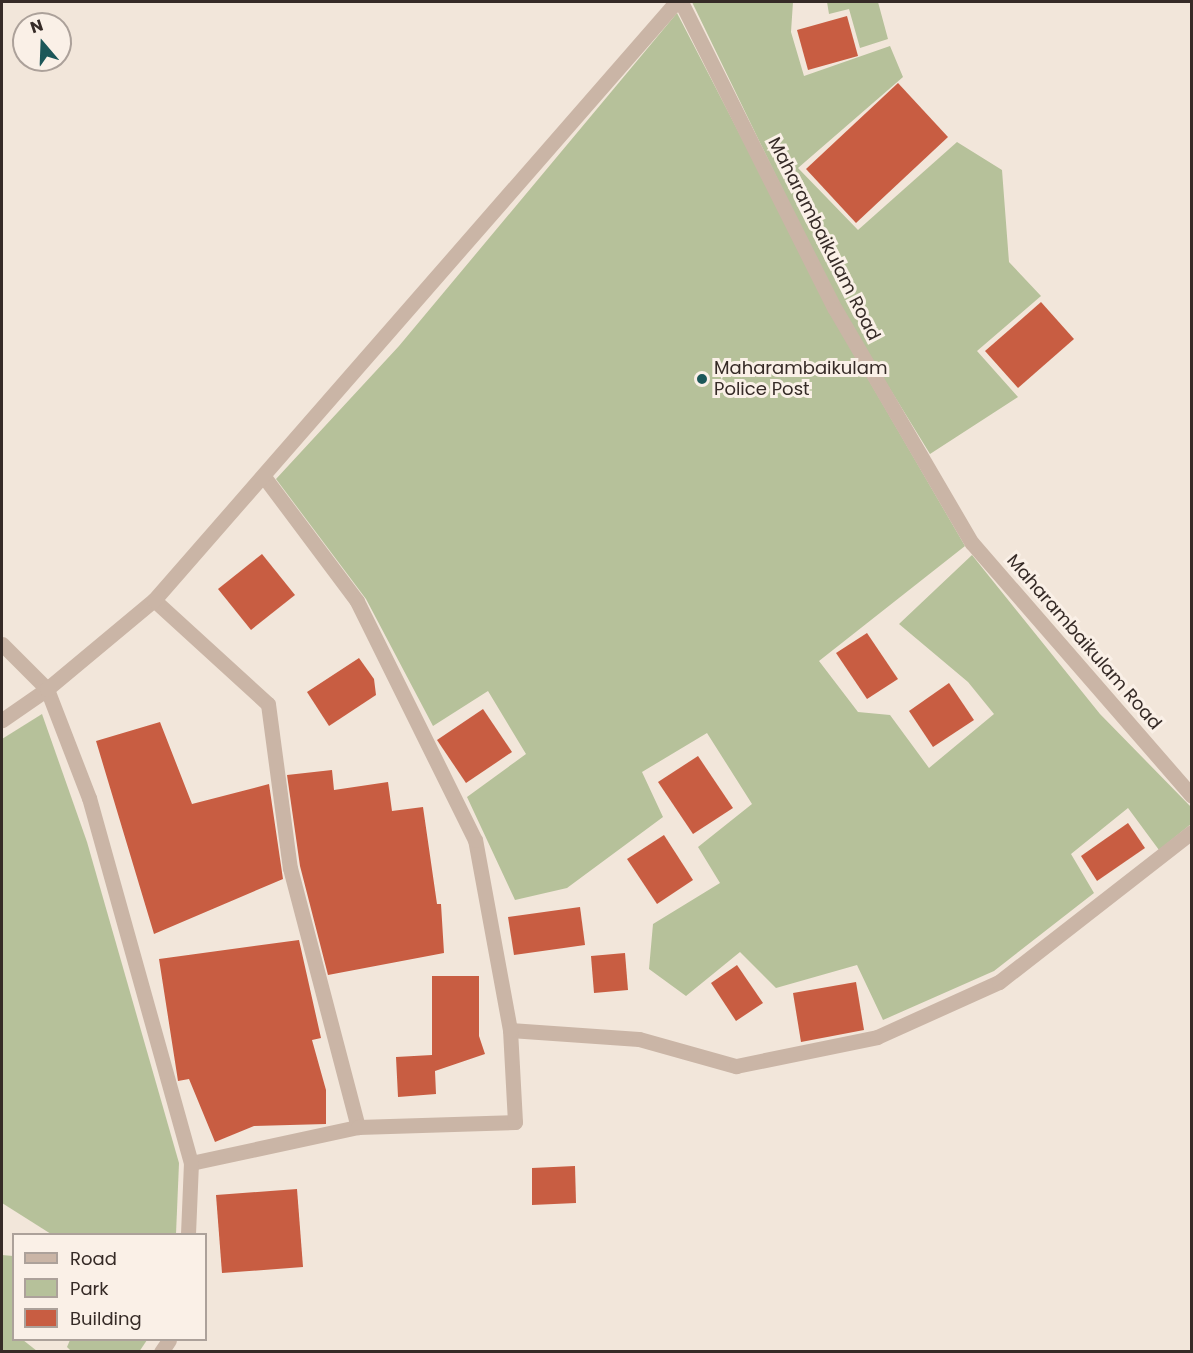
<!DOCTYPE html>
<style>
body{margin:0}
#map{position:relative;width:1193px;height:1353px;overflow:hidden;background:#f2e6da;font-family:Poppins,sans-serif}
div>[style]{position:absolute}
.green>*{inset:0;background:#b6c19a}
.building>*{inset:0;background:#c85d42}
.street>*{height:15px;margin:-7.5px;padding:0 7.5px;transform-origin:7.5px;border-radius:7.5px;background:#cab5a6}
.dots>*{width:16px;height:16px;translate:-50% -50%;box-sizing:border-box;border:3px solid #faf0e7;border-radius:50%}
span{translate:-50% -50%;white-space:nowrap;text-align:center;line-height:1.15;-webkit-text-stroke:6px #faf0e7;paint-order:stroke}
.street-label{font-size:18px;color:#362b27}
.poi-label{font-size:18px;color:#362b27}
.left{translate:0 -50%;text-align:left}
.frame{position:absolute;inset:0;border:3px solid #362b27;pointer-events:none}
.legend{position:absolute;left:12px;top:1233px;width:195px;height:108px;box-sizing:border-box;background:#faf0e7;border:2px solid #aca19a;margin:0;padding:8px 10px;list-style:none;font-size:18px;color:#362b27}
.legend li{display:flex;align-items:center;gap:12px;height:30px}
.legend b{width:30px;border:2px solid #aca19a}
.north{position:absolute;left:12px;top:12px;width:60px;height:60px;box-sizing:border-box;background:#faf0e7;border:2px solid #aca19a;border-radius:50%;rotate:341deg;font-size:16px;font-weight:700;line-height:24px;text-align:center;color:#362b27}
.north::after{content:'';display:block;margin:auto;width:21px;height:27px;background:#1c5759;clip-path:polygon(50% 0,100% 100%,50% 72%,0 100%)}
</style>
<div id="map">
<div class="green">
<i style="clip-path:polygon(692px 2px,793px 2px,791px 32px,804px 76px,890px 46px,903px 77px,798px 168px,858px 230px,957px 142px,1002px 170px,1009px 262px,1041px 296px,977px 351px,1018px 397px,930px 454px,839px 306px)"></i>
<i style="clip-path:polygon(827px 2px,878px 2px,888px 39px,860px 48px,849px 9px,829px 14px)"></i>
<i style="clip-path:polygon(677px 13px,853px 353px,965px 546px,819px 661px,858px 712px,890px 715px,929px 768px,994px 714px,968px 682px,899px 624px,972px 555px,1100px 714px,1191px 807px,1191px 824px,1159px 850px,1128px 808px,1071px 854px,1094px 893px,994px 971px,883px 1020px,857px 965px,776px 988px,740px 952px,686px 996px,649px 969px,653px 924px,720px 883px,698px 847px,752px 804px,707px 733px,642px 772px,663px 817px,567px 888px,515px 900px,467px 797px,526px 754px,488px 691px,433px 726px,366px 599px,276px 479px,399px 346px)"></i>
<i style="clip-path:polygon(42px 714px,87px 842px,179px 1163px,176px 1234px,51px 1234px,2px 1203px,2px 739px)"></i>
<i style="clip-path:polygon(2px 1255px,13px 1256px,14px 1340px,23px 1340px,37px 1351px,2px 1351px)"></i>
<i style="clip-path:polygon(70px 1340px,147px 1340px,139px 1352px,71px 1351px,67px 1347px)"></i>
</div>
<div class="building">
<i style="clip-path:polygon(847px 16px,858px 56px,808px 70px,797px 30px)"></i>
<i style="clip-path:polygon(898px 83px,948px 137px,856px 223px,806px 169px)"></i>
<i style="clip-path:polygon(1041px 302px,1074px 339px,1018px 388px,985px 351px)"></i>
<i style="clip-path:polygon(262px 554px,295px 595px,251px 630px,218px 589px)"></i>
<i style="clip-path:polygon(867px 633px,898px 679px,867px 699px,836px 653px)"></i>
<i style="clip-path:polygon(359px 658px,374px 679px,376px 695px,329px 726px,307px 692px)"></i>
<i style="clip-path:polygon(949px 683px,974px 720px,933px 747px,909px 711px)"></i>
<i style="clip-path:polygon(483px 709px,512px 752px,466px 783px,437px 740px)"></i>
<i style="clip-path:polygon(160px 722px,192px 804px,269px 784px,283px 879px,154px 934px,96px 741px)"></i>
<i style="clip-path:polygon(698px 756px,733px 808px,693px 834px,658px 782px)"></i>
<i style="clip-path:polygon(332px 770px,334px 790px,388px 782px,392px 811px,423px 807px,437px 904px,441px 904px,444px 953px,328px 975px,300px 866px,287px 775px)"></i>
<i style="clip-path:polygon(1128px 823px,1145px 848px,1097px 881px,1081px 856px)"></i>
<i style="clip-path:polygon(664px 835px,693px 880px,657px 904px,627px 859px)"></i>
<i style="clip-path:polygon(580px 907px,585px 945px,514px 955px,508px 917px)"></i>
<i style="clip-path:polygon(299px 940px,321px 1038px,312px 1040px,326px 1090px,326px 1124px,254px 1126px,215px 1142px,189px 1079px,178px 1081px,159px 959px)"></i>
<i style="clip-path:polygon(625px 953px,628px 990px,594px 993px,591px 956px)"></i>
<i style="clip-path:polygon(737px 965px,763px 1003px,736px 1021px,711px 983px)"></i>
<i style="clip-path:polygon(432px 976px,479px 976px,479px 1036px,485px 1054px,435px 1071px,436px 1094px,398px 1097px,396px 1057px,432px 1055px)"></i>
<i style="clip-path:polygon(856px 982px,864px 1030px,801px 1042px,793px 993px)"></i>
<i style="clip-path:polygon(575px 1166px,576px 1203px,532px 1205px,532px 1168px)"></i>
<i style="clip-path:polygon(297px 1189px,303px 1267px,222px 1273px,216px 1195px)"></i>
</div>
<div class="street">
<i style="left:681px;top:2px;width:343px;rotate:63.4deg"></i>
<i style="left:835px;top:309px;width:271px;rotate:59.7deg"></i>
<i style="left:972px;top:543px;width:335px;rotate:49deg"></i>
<i style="left:154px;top:600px;width:154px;rotate:42.4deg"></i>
<i style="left:268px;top:704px;width:165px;rotate:82.4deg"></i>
<i style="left:290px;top:868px;width:268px;rotate:75.3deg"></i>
<i style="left:2px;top:644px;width:64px;rotate:45deg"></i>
<i style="left:47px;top:689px;width:55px;rotate:145.4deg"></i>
<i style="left:510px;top:1030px;width:129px;rotate:4deg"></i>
<i style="left:639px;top:1039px;width:101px;rotate:15.6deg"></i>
<i style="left:736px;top:1066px;width:144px;rotate:-11.6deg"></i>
<i style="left:877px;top:1037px;width:134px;rotate:-24.3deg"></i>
<i style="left:999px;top:982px;width:244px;rotate:-37.9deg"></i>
<i style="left:191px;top:1163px;width:171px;rotate:-12.2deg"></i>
<i style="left:358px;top:1127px;width:157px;rotate:-1.8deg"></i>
<i style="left:515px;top:1122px;width:92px;rotate:-93.1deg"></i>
<i style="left:510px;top:1030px;width:193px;rotate:-100.4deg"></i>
<i style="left:475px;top:840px;width:267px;rotate:-116.3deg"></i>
<i style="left:357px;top:601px;width:154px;rotate:-126.8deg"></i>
<i style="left:188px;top:1234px;width:71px;rotate:-87.6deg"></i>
<i style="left:191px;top:1163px;width:379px;rotate:-105.6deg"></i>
<i style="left:89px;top:798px;width:117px;rotate:-111.1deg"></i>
<i style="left:47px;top:689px;width:139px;rotate:-39.8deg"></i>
<i style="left:154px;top:600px;width:794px;rotate:-48.88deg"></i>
<i style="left:161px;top:1352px;width:14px;rotate:-56deg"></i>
</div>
<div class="dots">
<i style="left:702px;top:379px;background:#1c5759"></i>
</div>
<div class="street-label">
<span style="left:824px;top:239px;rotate:63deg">Maharambaikulam Road</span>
<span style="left:1084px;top:642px;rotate:49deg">Maharambaikulam Road</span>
</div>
<div class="poi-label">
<span class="left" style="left:714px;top:379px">Maharambaikulam<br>Police Post</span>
</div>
<div class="frame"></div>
<ul class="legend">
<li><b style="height:8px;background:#cab5a6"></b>Road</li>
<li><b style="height:16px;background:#b6c19a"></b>Park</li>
<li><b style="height:16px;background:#c85d42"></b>Building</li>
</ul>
<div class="north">N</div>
</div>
